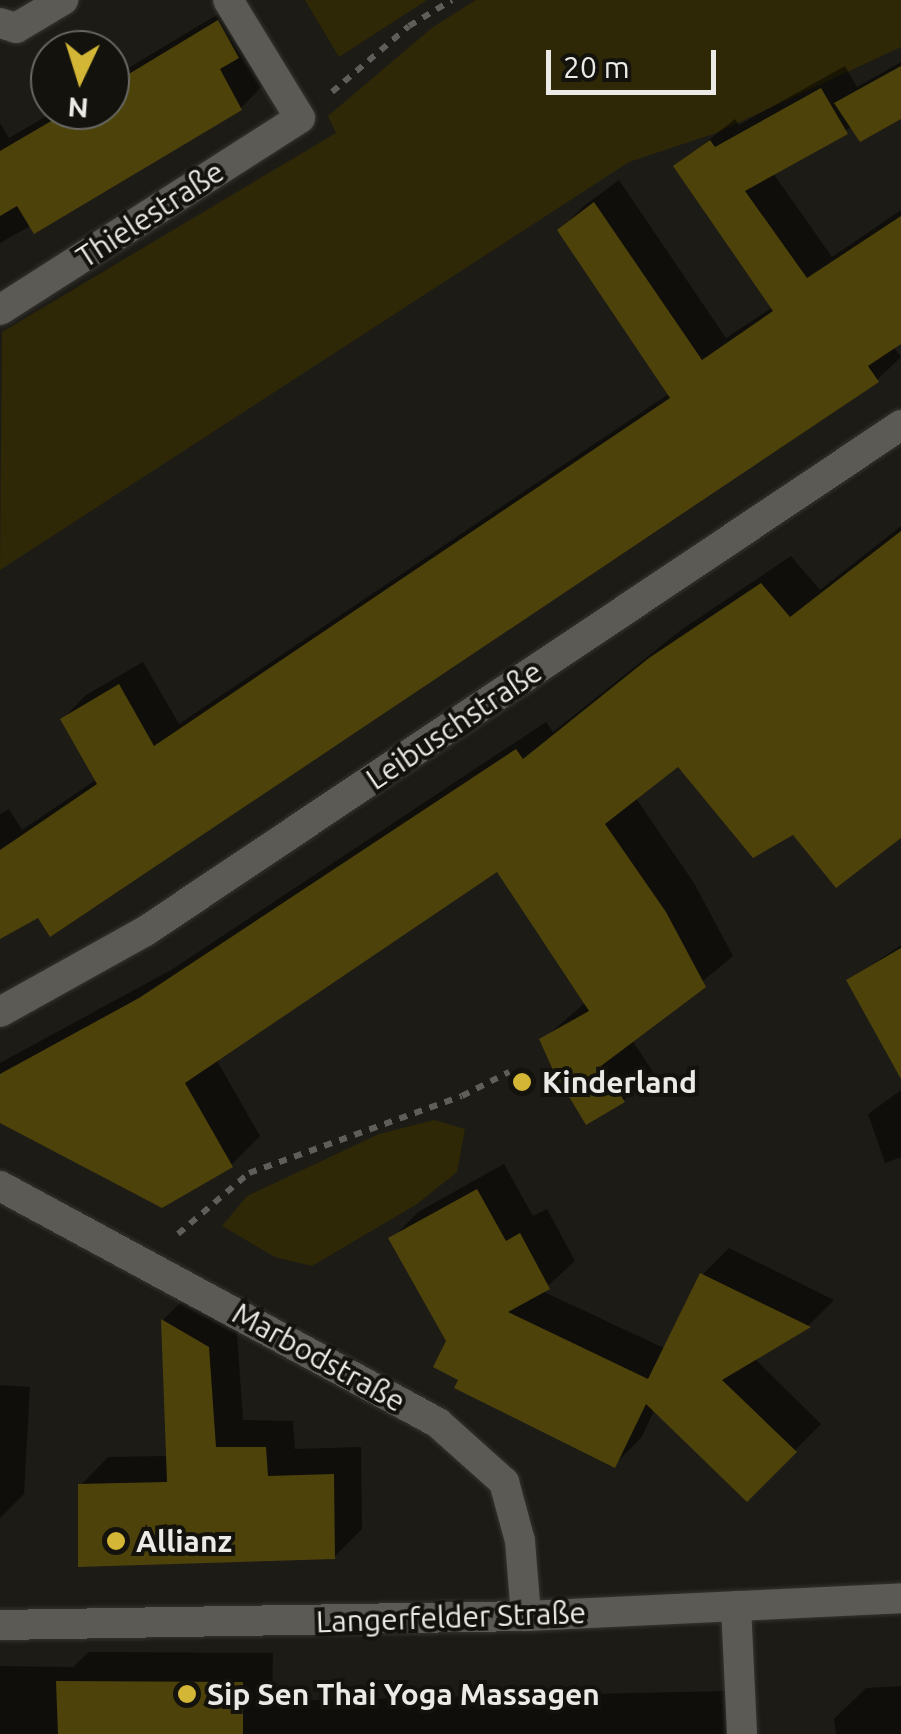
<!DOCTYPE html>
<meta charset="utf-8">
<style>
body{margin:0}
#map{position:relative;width:901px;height:1734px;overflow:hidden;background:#1d1b16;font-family:Ubuntu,sans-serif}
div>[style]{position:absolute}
.green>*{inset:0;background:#2f2807}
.shadow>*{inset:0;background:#0007}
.building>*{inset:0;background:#4e420b}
.path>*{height:6px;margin-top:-3px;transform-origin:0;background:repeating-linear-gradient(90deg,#605e5a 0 8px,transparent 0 16px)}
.roads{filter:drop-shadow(0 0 2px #353431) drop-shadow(0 0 2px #353431)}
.service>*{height:30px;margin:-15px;padding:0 15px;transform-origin:15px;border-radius:15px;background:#5c5a54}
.minor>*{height:30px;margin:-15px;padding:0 15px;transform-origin:15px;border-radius:15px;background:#5c5a54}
.secondary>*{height:30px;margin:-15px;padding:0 15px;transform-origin:15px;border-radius:15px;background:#5c5a54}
.dots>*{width:28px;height:28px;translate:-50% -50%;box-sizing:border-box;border:5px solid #13120d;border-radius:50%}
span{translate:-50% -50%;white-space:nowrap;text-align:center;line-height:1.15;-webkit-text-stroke:8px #13120d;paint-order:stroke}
.street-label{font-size:30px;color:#ebeae7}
.poi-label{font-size:30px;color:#ebeae7;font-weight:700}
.left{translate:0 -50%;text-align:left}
.north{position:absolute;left:30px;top:30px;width:100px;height:100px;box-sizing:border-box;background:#13120d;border:2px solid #696864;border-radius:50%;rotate:184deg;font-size:28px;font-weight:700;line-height:40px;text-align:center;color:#ebeae7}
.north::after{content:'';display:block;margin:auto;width:35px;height:45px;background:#d3b635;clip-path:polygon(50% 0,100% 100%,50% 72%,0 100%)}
.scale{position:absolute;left:546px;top:50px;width:170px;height:45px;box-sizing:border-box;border:5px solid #ebeae7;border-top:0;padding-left:12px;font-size:30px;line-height:35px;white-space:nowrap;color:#ebeae7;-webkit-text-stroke:8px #13120d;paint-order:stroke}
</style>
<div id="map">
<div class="green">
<i style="clip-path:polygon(305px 0,427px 0,339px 57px)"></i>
<i style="clip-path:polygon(476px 0,901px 0,901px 47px,716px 133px,629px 162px,0 570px,2px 332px,336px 133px,328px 116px,433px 27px)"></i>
<i style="clip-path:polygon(434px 1120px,465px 1129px,457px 1172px,417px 1204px,312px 1266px,275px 1257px,222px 1226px,247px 1196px,379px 1134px)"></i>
</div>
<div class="shadow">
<i style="clip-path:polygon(240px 1px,242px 51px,262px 86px,241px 108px,0 243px,0 123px,9px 138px,57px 110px,110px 110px,110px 79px)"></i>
<i style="clip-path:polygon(901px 62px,901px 116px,853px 126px,773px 173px,832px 257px,901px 210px,901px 338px,892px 345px,901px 357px,877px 380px,39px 915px,0 933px,0 814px,9px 809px,22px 830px,97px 779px,63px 719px,86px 695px,143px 662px,179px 724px,670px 393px,560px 230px,584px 206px,619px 180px,726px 338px,773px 307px,676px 166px,735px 119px,739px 125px,845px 66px,857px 87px)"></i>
<i style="clip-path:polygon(901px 526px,901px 835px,794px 832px,678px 764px,635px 797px,694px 883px,733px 956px,632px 1040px,653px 1072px,624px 1100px,542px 1040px,586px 1002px,498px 868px,216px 1059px,260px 1136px,231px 1165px,0 1119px,0 1063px,171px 970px,546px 722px,553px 732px,681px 630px,791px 556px,820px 590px)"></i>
<i style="clip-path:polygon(901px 945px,901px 1074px,849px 980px)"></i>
<i style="clip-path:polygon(901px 1090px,901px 1157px,885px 1163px,868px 1114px)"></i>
<i style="clip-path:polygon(504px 1164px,533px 1216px,547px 1209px,575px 1261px,542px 1291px,666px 1349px,702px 1275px,729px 1248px,834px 1300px,809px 1325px,754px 1358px,821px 1424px,747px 1499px,655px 1409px,641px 1438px,614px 1465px,461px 1378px,449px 1341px,392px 1239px,418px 1212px)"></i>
<i style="clip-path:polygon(190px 1293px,236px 1319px,243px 1420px,293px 1421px,295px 1449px,361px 1447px,362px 1529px,334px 1557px,81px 1485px,108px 1457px,168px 1456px,163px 1320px)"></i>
<i style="clip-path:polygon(0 1385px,30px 1387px,24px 1494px,0 1518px)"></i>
<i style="clip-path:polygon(89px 1652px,273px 1653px,272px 1701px,728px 1691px,729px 1734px,0 1734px,0 1666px,73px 1667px)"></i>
<i style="clip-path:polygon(901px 1686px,901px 1734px,836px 1734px,834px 1719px,866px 1688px)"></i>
</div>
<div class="building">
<i style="clip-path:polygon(218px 20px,239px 58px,220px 69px,242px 110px,34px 234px,17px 206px,0 216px,0 151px,70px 110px,110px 110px,114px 83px)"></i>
<i style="clip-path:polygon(901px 66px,901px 119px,860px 142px,834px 103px)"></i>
<i style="clip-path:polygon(821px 88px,848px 134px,745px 191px,807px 278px,901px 216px,901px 344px,868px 366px,879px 382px,50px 937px,38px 918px,0 939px,0 850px,97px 784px,60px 719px,119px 684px,154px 746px,670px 398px,557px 230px,594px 202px,702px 360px,773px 311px,673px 166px,710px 140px,715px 147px)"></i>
<i style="clip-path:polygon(901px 531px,901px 838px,836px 888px,793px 835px,753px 858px,678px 767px,605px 824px,666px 912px,706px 987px,601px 1066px,625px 1102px,586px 1125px,553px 1070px,539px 1039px,589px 1011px,497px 872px,185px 1083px,233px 1167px,162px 1208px,0 1123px,0 1074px,139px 998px,516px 749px,523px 759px,649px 658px,761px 583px,790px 617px)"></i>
<i style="clip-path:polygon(901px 948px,901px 1079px,846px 980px)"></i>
<i style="clip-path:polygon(477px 1189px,506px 1241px,520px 1233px,550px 1289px,508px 1312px,648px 1379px,700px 1273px,811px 1327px,722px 1380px,797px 1452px,747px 1502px,646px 1404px,615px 1468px,454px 1388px,458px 1380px,433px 1367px,446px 1341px,388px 1238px)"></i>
<i style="clip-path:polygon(161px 1319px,209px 1347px,216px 1447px,266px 1447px,268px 1476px,334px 1474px,335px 1559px,78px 1567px,78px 1484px,167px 1482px)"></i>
<i style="clip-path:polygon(56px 1681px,243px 1682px,243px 1734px,58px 1734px)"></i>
</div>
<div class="path">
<i style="left:332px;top:92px;width:101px;rotate:-40.6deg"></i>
<i style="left:409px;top:26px;width:50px;rotate:-31.2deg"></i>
<i style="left:178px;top:1234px;width:94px;rotate:-40.7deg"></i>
<i style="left:249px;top:1173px;width:226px;rotate:-19.9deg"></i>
<i style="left:462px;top:1096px;width:53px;rotate:-27.1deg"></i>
</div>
<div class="roads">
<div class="service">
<i style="left:228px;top:0;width:138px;rotate:58.6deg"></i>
<i style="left:0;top:23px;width:17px;rotate:17deg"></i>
<i style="left:16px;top:28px;width:55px;rotate:-30.8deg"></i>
<i style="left:736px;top:1606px;width:128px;rotate:87.3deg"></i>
</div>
<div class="minor">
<i style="left:0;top:310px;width:356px;rotate:-32.6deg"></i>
<i style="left:0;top:1012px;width:165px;rotate:-29.1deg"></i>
<i style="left:144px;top:932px;width:911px;rotate:-33.81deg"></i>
<i style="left:0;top:1186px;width:498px;rotate:28.4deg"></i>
<i style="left:438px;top:1423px;width:89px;rotate:41.8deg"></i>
<i style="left:504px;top:1482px;width:61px;rotate:74.8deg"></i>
<i style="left:520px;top:1541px;width:75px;rotate:85.4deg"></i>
</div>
<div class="secondary">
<i style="left:0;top:1625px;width:526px;rotate:-0.98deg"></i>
<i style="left:526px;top:1616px;width:375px;rotate:-2.7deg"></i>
</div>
</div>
<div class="dots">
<i style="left:522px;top:1082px;background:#d3b635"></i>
<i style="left:116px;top:1541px;background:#d3b635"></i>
<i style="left:187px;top:1694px;background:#d3b635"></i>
</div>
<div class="street-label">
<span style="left:150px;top:214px;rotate:-33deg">Thielestraße</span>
<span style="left:454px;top:725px;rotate:-34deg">Leibuschstraße</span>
<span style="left:319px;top:1357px;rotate:29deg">Marbodstraße</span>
<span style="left:451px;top:1617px;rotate:-2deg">Langerfelder Straße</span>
</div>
<div class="poi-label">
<span class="left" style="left:542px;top:1082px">Kinderland</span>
<span class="left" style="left:136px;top:1541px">Allianz</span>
<span class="left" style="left:207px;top:1694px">Sip Sen Thai Yoga Massagen</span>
</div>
<div class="north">N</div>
<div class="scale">20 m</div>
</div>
